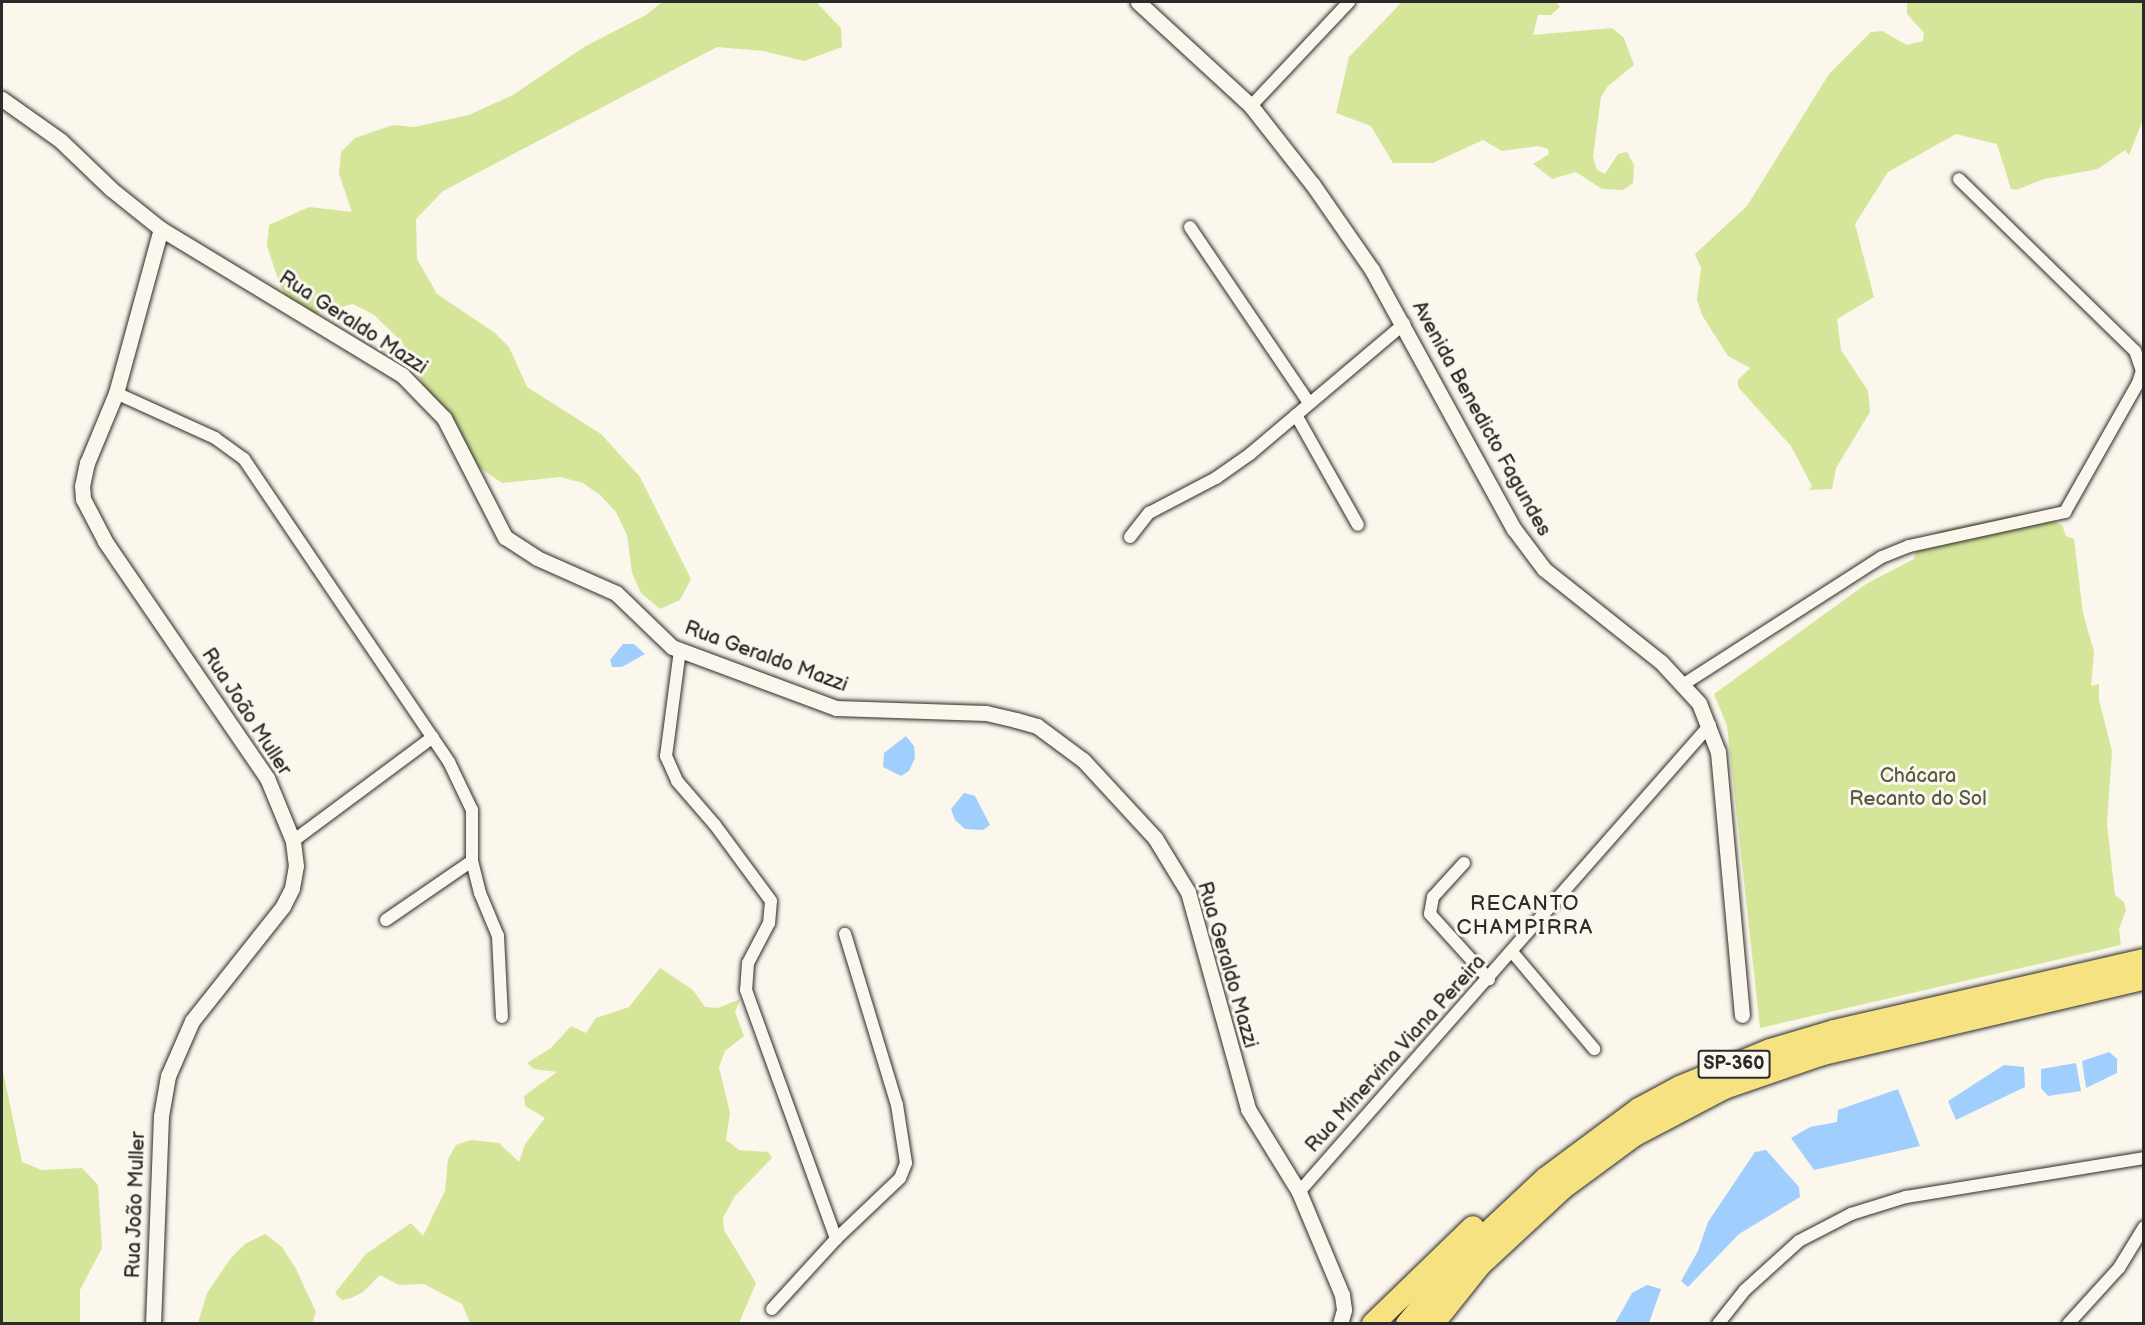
<!DOCTYPE html>
<meta charset="utf-8">
<style>
body{margin:0}
#map{position:relative;width:2145px;height:1325px;overflow:hidden;background:#fbf7ec;font-family:"Balsamiq Sans",sans-serif}
div>[style]{position:absolute}
.green>*{inset:0;background:#d5e69a}
.water>*{inset:0;background:#a1cffd}
.roads{filter:drop-shadow(0 0 2px #2b2b2b) drop-shadow(0 0 2px #2b2b2b)}
.minor>*{height:12px;margin:-6px;padding:0 6px;transform-origin:6px;border-radius:6px;background:#fbf7ec}
.tertiary>*{height:15px;margin:-7.5px;padding:0 7.5px;transform-origin:7.5px;border-radius:7.5px;background:#fbf7ec}
.motorway>*{height:22px;margin:-11px;padding:0 11px;transform-origin:11px;border-radius:11px;background:#f7e281}
span{translate:-50% -50%;white-space:nowrap;text-align:center;line-height:1.15;-webkit-text-stroke:6px #fbf7ec;paint-order:stroke}
.shield-label span{padding:2px 4px;background:#fbf7ec;border:2px solid;border-radius:4px;-webkit-text-stroke-width:0}
.shield-label{font-size:18px;color:#2b2b2b;font-weight:700}
.street-label{font-size:20px;color:#2b2b2b}
.park-label{font-size:20px;color:#565a47}
.neighbourhood-label{font-size:21px;color:#2b2b2b;letter-spacing:1.5px}
.frame{position:absolute;inset:0;border:3px solid #2b2b2b;pointer-events:none}
</style>
<div id="map">
<div class="green">
<i style="clip-path:polygon(662px 2px,816px 2px,841px 28px,842px 47px,804px 61px,763px 51px,717px 47px,443px 191px,416px 219px,417px 259px,437px 294px,495px 333px,509px 347px,527px 387px,601px 434px,640px 477px,691px 579px,680px 600px,660px 609px,641px 593px,632px 573px,627px 535px,616px 512px,600px 495px,583px 483px,560px 477px,502px 483px,480px 468px,451px 441px,402px 342px,374px 315px,353px 304px,313px 314px,294px 307px,281px 288px,267px 246px,269px 225px,309px 207px,352px 212px,339px 174px,341px 152px,355px 138px,393px 125px,414px 127px,469px 115px,513px 95px,584px 47px,646px 15px)"></i>
<i style="clip-path:polygon(1402px 2px,1556px 2px,1560px 7px,1551px 15px,1538px 15px,1533px 35px,1612px 28px,1624px 38px,1634px 65px,1608px 86px,1601px 97px,1593px 157px,1597px 170px,1605px 174px,1618px 154px,1627px 152px,1634px 165px,1633px 183px,1623px 190px,1602px 189px,1576px 172px,1552px 179px,1533px 164px,1549px 154px,1548px 149px,1538px 146px,1502px 151px,1483px 140px,1433px 163px,1393px 163px,1371px 126px,1336px 113px,1349px 57px)"></i>
<i style="clip-path:polygon(1907px 2px,2143px 2px,2143px 120px,2129px 155px,2125px 150px,2098px 169px,2044px 179px,2016px 190px,2011px 189px,1997px 144px,1956px 134px,1888px 172px,1855px 224px,1874px 297px,1837px 319px,1841px 350px,1868px 391px,1870px 412px,1836px 468px,1832px 489px,1809px 490px,1812px 486px,1791px 446px,1738px 387px,1738px 380px,1750px 368px,1728px 356px,1702px 315px,1697px 300px,1701px 268px,1695px 254px,1747px 206px,1829px 74px,1871px 32px,1882px 31px,1907px 45px,1923px 41px,1924px 33px,1907px 14px)"></i>
<i style="clip-path:polygon(2018px 514px,2037px 516px,2062px 525px,2066px 536px,2074px 539px,2083px 613px,2094px 652px,2091px 686px,2099px 684px,2099px 700px,2112px 751px,2107px 824px,2115px 895px,2124px 902px,2126px 910px,2119px 929px,2121px 945px,1760px 1028px,1727px 726px,1714px 694px,1866px 584px,1914px 559px,1917px 545px,1939px 531px)"></i>
<i style="clip-path:polygon(660px 968px,693px 990px,705px 1007px,718px 1008px,740px 999px,735px 1012px,744px 1036px,725px 1051px,719px 1067px,730px 1113px,726px 1140px,739px 1150px,768px 1152px,772px 1158px,735px 1196px,723px 1218px,724px 1230px,756px 1283px,739px 1323px,470px 1323px,462px 1304px,424px 1284px,399px 1285px,380px 1275px,363px 1292px,351px 1298px,342px 1300px,335px 1293px,366px 1254px,411px 1223px,423px 1236px,445px 1191px,448px 1159px,456px 1145px,471px 1140px,499px 1143px,519px 1162px,525px 1144px,545px 1118px,525px 1106px,524px 1096px,557px 1072px,534px 1069px,527px 1063px,551px 1048px,571px 1026px,586px 1033px,596px 1018px,629px 1007px)"></i>
<i style="clip-path:polygon(2px 1067px,22px 1162px,42px 1170px,82px 1168px,98px 1185px,102px 1248px,80px 1290px,80px 1323px,2px 1323px)"></i>
<i style="clip-path:polygon(265px 1234px,282px 1247px,296px 1269px,316px 1312px,312px 1323px,198px 1323px,207px 1293px,231px 1258px,245px 1244px)"></i>
</div>
<div class="water">
<i style="clip-path:polygon(623px 644px,634px 644px,645px 654px,622px 667px,612px 667px,610px 660px)"></i>
<i style="clip-path:polygon(906px 736px,914px 746px,915px 758px,909px 771px,901px 776px,883px 767px,884px 753px)"></i>
<i style="clip-path:polygon(964px 793px,975px 796px,990px 825px,983px 830px,965px 829px,955px 820px,951px 809px)"></i>
<i style="clip-path:polygon(2109px 1052px,2117px 1059px,2117px 1073px,2086px 1088px,2082px 1061px)"></i>
<i style="clip-path:polygon(2076px 1063px,2081px 1091px,2048px 1096px,2041px 1088px,2041px 1069px)"></i>
<i style="clip-path:polygon(2004px 1065px,2024px 1067px,2025px 1087px,1956px 1120px,1948px 1101px)"></i>
<i style="clip-path:polygon(1898px 1089px,1920px 1146px,1814px 1170px,1791px 1138px,1810px 1127px,1837px 1122px,1838px 1110px)"></i>
<i style="clip-path:polygon(1766px 1150px,1799px 1187px,1800px 1197px,1739px 1234px,1688px 1287px,1681px 1281px,1698px 1251px,1708px 1222px,1755px 1152px)"></i>
<i style="clip-path:polygon(1647px 1285px,1661px 1289px,1649px 1323px,1615px 1323px,1632px 1293px)"></i>
</div>
<div class="roads">
<div class="minor">
<i style="left:1251px;top:106px;width:143px;rotate:-46.7deg"></i>
<i style="left:1190px;top:227px;width:212px;rotate:55.9deg"></i>
<i style="left:116px;top:393px;width:109px;rotate:24.4deg"></i>
<i style="left:215px;top:438px;width:36px;rotate:36deg"></i>
<i style="left:244px;top:459px;width:366px;rotate:55.9deg"></i>
<i style="left:449px;top:762px;width:53px;rotate:64.4deg"></i>
<i style="left:472px;top:810px;width:51px;rotate:90deg"></i>
<i style="left:472px;top:861px;width:33px;rotate:76deg"></i>
<i style="left:480px;top:893px;width:47px;rotate:67.3deg"></i>
<i style="left:498px;top:936px;width:81px;rotate:87.2deg"></i>
<i style="left:1296px;top:415px;width:126px;rotate:60.6deg"></i>
<i style="left:1130px;top:537px;width:31px;rotate:-52deg"></i>
<i style="left:1149px;top:513px;width:76px;rotate:-27.6deg"></i>
<i style="left:1216px;top:478px;width:42px;rotate:-35.2deg"></i>
<i style="left:1250px;top:454px;width:202px;rotate:-40.2deg"></i>
<i style="left:680px;top:650px;width:107px;rotate:97.5deg"></i>
<i style="left:666px;top:756px;width:27px;rotate:66deg"></i>
<i style="left:677px;top:781px;width:58px;rotate:49.2deg"></i>
<i style="left:715px;top:825px;width:94px;rotate:53.6deg"></i>
<i style="left:771px;top:901px;width:22px;rotate:95deg"></i>
<i style="left:769px;top:923px;width:45px;rotate:117.7deg"></i>
<i style="left:748px;top:963px;width:27px;rotate:94deg"></i>
<i style="left:746px;top:990px;width:265px;rotate:70.1deg"></i>
<i style="left:1684px;top:684px;width:235px;rotate:-32.7deg"></i>
<i style="left:1882px;top:557px;width:29px;rotate:-22deg"></i>
<i style="left:1909px;top:546px;width:160px;rotate:-12.3deg"></i>
<i style="left:2065px;top:512px;width:148px;rotate:-60.5deg"></i>
<i style="left:2138px;top:383px;width:13px;rotate:-72deg"></i>
<i style="left:2142px;top:371px;width:21px;rotate:-109deg"></i>
<i style="left:2135px;top:351px;width:246px;rotate:-135.7deg"></i>
<i style="left:293px;top:841px;width:174px;rotate:-36.6deg"></i>
<i style="left:1464px;top:863px;width:46px;rotate:132.4deg"></i>
<i style="left:1433px;top:897px;width:17px;rotate:100deg"></i>
<i style="left:1430px;top:914px;width:88px;rotate:47.8deg"></i>
<i style="left:386px;top:920px;width:104px;rotate:-34.5deg"></i>
<i style="left:1513px;top:953px;width:126px;rotate:49.8deg"></i>
<i style="left:1299px;top:1192px;width:622px;rotate:-48.65deg"></i>
<i style="left:772px;top:1309px;width:95px;rotate:-47.6deg"></i>
<i style="left:836px;top:1239px;width:88px;rotate:-43.6deg"></i>
<i style="left:900px;top:1178px;width:16px;rotate:-68deg"></i>
<i style="left:906px;top:1163px;width:59px;rotate:-98.8deg"></i>
<i style="left:897px;top:1105px;width:179px;rotate:-106.9deg"></i>
<i style="left:1718px;top:1324px;width:43px;rotate:-51.5deg"></i>
<i style="left:1745px;top:1290px;width:73px;rotate:-42.2deg"></i>
<i style="left:1799px;top:1241px;width:59px;rotate:-27.4deg"></i>
<i style="left:1851px;top:1214px;width:58px;rotate:-17.2deg"></i>
<i style="left:1906px;top:1197px;width:241px;rotate:-9.3deg"></i>
<i style="left:2068px;top:1324px;width:76px;rotate:-47.7deg"></i>
<i style="left:2119px;top:1268px;width:48px;rotate:-58.6deg"></i>
</div>
<div class="tertiary">
<i style="left:1138px;top:2px;width:154px;rotate:42.6deg"></i>
<i style="left:1251px;top:106px;width:100px;rotate:51.9deg"></i>
<i style="left:1313px;top:185px;width:103px;rotate:55.2deg"></i>
<i style="left:1372px;top:270px;width:295px;rotate:61.3deg"></i>
<i style="left:1514px;top:529px;width:50px;rotate:53.1deg"></i>
<i style="left:1544px;top:569px;width:149px;rotate:38.5deg"></i>
<i style="left:1661px;top:662px;width:56px;rotate:47.2deg"></i>
<i style="left:1699px;top:703px;width:53px;rotate:68.8deg"></i>
<i style="left:1718px;top:752px;width:264px;rotate:84.8deg"></i>
<i style="left:2px;top:99px;width:72px;rotate:35.4deg"></i>
<i style="left:61px;top:141px;width:69px;rotate:43.8deg"></i>
<i style="left:111px;top:189px;width:64px;rotate:38.7deg"></i>
<i style="left:161px;top:229px;width:282px;rotate:31.2deg"></i>
<i style="left:402px;top:375px;width:60px;rotate:45.7deg"></i>
<i style="left:444px;top:418px;width:134px;rotate:62.9deg"></i>
<i style="left:505px;top:537px;width:38px;rotate:33deg"></i>
<i style="left:537px;top:558px;width:86px;rotate:23.9deg"></i>
<i style="left:616px;top:593px;width:78px;rotate:44deg"></i>
<i style="left:672px;top:647px;width:175px;rotate:20.4deg"></i>
<i style="left:836px;top:708px;width:150px;rotate:1.9deg"></i>
<i style="left:986px;top:713px;width:31px;rotate:13deg"></i>
<i style="left:1016px;top:720px;width:22px;rotate:16deg"></i>
<i style="left:1037px;top:726px;width:57px;rotate:36.5deg"></i>
<i style="left:1083px;top:760px;width:106px;rotate:47.3deg"></i>
<i style="left:1155px;top:838px;width:63px;rotate:58.6deg"></i>
<i style="left:1188px;top:892px;width:225px;rotate:74.5deg"></i>
<i style="left:1248px;top:1109px;width:97px;rotate:58.4deg"></i>
<i style="left:1299px;top:1192px;width:112px;rotate:67.3deg"></i>
<i style="left:1342px;top:1295px;width:15px;rotate:82deg"></i>
<i style="left:1344px;top:1310px;width:15px;rotate:106deg"></i>
<i style="left:153px;top:1324px;width:208px;rotate:-87.8deg"></i>
<i style="left:161px;top:1116px;width:41px;rotate:-80.1deg"></i>
<i style="left:168px;top:1076px;width:60px;rotate:-66.4deg"></i>
<i style="left:192px;top:1021px;width:147px;rotate:-51.6deg"></i>
<i style="left:283px;top:906px;width:20px;rotate:-63deg"></i>
<i style="left:292px;top:888px;width:22px;rotate:-80deg"></i>
<i style="left:296px;top:866px;width:25px;rotate:-97deg"></i>
<i style="left:293px;top:841px;width:68px;rotate:-112.4deg"></i>
<i style="left:267px;top:778px;width:287px;rotate:-124.4deg"></i>
<i style="left:105px;top:541px;width:47px;rotate:-117.6deg"></i>
<i style="left:83px;top:499px;width:13px;rotate:-94deg"></i>
<i style="left:82px;top:486px;width:24px;rotate:-78deg"></i>
<i style="left:87px;top:463px;width:76px;rotate:-67.5deg"></i>
<i style="left:116px;top:393px;width:170px;rotate:-74.7deg"></i>
</div>
<div class="motorway">
<i style="left:1373px;top:1324px;width:139px;rotate:-44.1deg"></i>
<i style="left:1407px;top:1324px;width:97px;rotate:-50deg"></i>
<i style="left:1469px;top:1250px;width:105px;rotate:-43.1deg"></i>
<i style="left:1546px;top:1178px;width:116px;rotate:-36.6deg"></i>
<i style="left:1639px;top:1109px;width:47px;rotate:-28.2deg"></i>
<i style="left:1680px;top:1087px;width:97px;rotate:-22.3deg"></i>
<i style="left:1770px;top:1050px;width:67px;rotate:-16.5deg"></i>
<i style="left:1834px;top:1031px;width:318px;rotate:-12.9deg"></i>
<i style="left:1433px;top:1324px;width:75px;rotate:-51.5deg"></i>
<i style="left:1480px;top:1265px;width:113px;rotate:-42.9deg"></i>
<i style="left:1563px;top:1188px;width:89px;rotate:-36.4deg"></i>
<i style="left:1635px;top:1135px;width:101px;rotate:-27.8deg"></i>
<i style="left:1724px;top:1088px;width:105px;rotate:-19deg"></i>
<i style="left:1823px;top:1054px;width:330px;rotate:-13.2deg"></i>
</div>
</div>
<div class="shield-label">
<span style="left:1734px;top:1064px">SP-360</span>
</div>
<div class="street-label">
<span style="left:353px;top:323px;rotate:33deg">Rua Geraldo Mazzi</span>
<span style="left:1481px;top:419px;rotate:61deg">Avenida Benedicto Fagundes</span>
<span style="left:766px;top:657px;rotate:20deg">Rua Geraldo Mazzi</span>
<span style="left:246px;top:712px;rotate:57deg">Rua João Muller</span>
<span style="left:1227px;top:965px;rotate:74deg">Rua Geraldo Mazzi</span>
<span style="left:1396px;top:1054px;rotate:-48deg">Rua Minervina Viana Pereira</span>
<span style="left:136px;top:1205px;rotate:-88deg">Rua João Muller</span>
</div>
<div class="park-label">
<span style="left:1918px;top:788px">Chácara<br>Recanto do Sol</span>
</div>
<div class="neighbourhood-label">
<span style="left:1525px;top:916px">RECANTO<br>CHAMPIRRA</span>
</div>
<div class="frame"></div>
</div>
